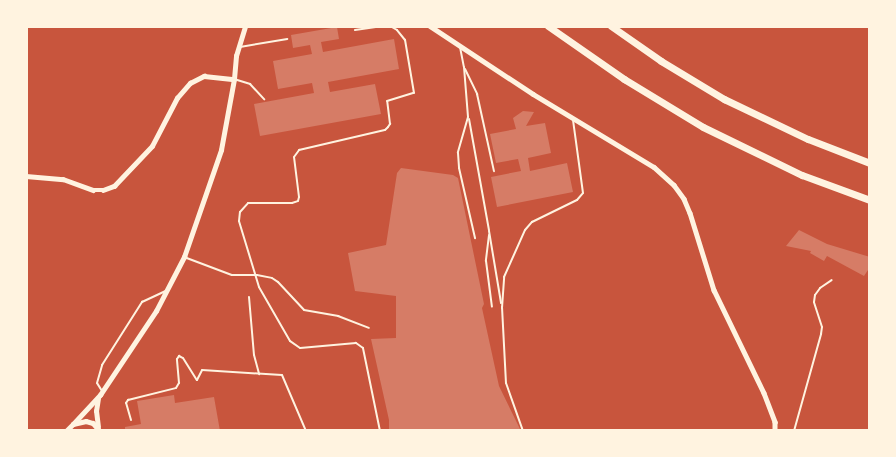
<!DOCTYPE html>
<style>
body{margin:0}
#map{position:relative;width:896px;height:457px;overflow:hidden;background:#c8553d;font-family:"Sofia Sans Condensed",sans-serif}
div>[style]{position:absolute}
.building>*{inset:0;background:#d67c66}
.service>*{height:2px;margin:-1px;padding:0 1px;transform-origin:1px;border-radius:1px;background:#fff3e0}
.minor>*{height:4.5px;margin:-2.25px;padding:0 2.25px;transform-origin:2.25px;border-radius:2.25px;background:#fff3e0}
.trunk>*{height:7px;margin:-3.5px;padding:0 3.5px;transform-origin:3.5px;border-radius:3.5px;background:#fff3e0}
span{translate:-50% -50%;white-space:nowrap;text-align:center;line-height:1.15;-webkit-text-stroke:5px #fff3e0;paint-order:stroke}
.frame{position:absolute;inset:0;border:28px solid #fff3e0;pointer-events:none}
</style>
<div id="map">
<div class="building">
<i style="clip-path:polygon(337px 27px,339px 39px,321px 42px,323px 52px,394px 39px,399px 69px,328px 82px,330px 92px,375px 84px,381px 114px,260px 136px,254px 104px,314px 93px,312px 83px,278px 89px,273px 61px,312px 54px,310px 45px,293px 48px,291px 35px)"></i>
<i style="clip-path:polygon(523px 111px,534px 112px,526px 126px,545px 123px,551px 153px,528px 158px,530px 171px,567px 163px,573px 192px,497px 207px,491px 177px,521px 171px,518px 159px,496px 163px,490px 134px,516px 129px,513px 118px)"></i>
<i style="clip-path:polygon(401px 168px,453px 175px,458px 178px,484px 304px,482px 308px,499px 386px,521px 431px,389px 431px,389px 420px,371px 339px,396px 338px,396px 296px,355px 291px,348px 253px,386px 245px,397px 173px)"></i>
<i style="clip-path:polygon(799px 230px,827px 244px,870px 257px,870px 267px,864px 276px,827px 256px,824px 261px,810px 253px,811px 251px,786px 246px)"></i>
<i style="clip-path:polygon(174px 395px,175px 403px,214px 397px,220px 431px,125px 431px,125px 427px,141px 424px,137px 401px)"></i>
</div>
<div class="service">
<i style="left:355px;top:30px;width:28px;rotate:-8deg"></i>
<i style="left:240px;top:47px;width:48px;rotate:-9.7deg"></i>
<i style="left:460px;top:47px;width:20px;rotate:79deg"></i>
<i style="left:464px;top:67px;width:50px;rotate:85.4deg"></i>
<i style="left:468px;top:117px;width:37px;rotate:106deg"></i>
<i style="left:458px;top:153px;width:15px;rotate:86deg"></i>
<i style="left:459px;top:168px;width:72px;rotate:77.1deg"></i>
<i style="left:465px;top:69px;width:28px;rotate:64deg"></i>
<i style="left:477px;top:94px;width:79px;rotate:77.6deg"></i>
<i style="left:234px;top:79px;width:17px;rotate:17deg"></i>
<i style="left:250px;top:84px;width:21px;rotate:47deg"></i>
<i style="left:469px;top:119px;width:113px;rotate:79.8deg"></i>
<i style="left:489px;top:231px;width:73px;rotate:80.5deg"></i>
<i style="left:489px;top:235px;width:26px;rotate:97deg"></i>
<i style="left:486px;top:261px;width:46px;rotate:82.6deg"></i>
<i style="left:184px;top:257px;width:51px;rotate:20.6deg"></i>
<i style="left:232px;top:275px;width:25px"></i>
<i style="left:257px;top:275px;width:15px;rotate:11deg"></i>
<i style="left:272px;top:278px;width:7px;rotate:34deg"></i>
<i style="left:278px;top:282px;width:38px;rotate:47deg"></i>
<i style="left:304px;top:310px;width:35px;rotate:10deg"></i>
<i style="left:338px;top:316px;width:33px;rotate:21deg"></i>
<i style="left:249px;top:297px;width:58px;rotate:85.1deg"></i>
<i style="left:254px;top:355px;width:20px;rotate:75deg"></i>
<i style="left:502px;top:307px;width:76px;rotate:87deg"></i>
<i style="left:506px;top:383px;width:51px;rotate:70.5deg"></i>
<i style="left:502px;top:308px;width:31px;rotate:-86deg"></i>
<i style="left:504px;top:277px;width:51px;rotate:-65.9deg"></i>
<i style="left:525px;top:230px;width:11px;rotate:-49deg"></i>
<i style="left:532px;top:222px;width:50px;rotate:-26.1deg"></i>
<i style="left:577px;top:200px;width:9px;rotate:-49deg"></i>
<i style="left:583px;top:193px;width:74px;rotate:-97.8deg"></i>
<i style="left:102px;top:391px;width:9px;rotate:-122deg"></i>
<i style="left:97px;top:383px;width:19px;rotate:-74deg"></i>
<i style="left:102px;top:365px;width:75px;rotate:-57.6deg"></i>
<i style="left:142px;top:302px;width:26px;rotate:-25deg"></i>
<i style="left:131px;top:420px;width:18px;rotate:-106deg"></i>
<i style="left:126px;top:403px;width:4px;rotate:-56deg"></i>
<i style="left:128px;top:400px;width:49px;rotate:-14deg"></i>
<i style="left:176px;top:388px;width:6px;rotate:-59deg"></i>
<i style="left:179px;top:383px;width:24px;rotate:-95deg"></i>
<i style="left:177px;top:359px;width:4px;rotate:-56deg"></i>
<i style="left:179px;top:356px;width:4px;rotate:27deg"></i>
<i style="left:183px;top:358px;width:26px;rotate:58deg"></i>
<i style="left:197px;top:380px;width:11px;rotate:-63deg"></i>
<i style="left:202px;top:370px;width:80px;rotate:3.6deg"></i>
<i style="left:282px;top:375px;width:61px;rotate:66.8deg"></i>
<i style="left:380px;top:431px;width:85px;rotate:-101.6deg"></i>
<i style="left:363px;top:348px;width:9px;rotate:-144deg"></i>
<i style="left:356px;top:343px;width:56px;rotate:174.9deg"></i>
<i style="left:300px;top:348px;width:12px;rotate:-145deg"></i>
<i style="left:290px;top:341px;width:62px;rotate:-119.9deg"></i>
<i style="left:259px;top:287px;width:69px;rotate:-106.9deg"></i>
<i style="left:239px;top:221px;width:9px;rotate:-84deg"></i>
<i style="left:240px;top:212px;width:12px;rotate:-48deg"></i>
<i style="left:248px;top:203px;width:44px"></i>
<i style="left:292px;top:203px;width:6px;rotate:-18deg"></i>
<i style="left:298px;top:201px;width:4px;rotate:-76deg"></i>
<i style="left:299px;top:197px;width:40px;rotate:-97.1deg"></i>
<i style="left:294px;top:157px;width:9px;rotate:-54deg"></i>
<i style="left:299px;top:150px;width:88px;rotate:-13.1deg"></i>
<i style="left:385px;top:130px;width:4px;rotate:-45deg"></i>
<i style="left:388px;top:127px;width:4px;rotate:-56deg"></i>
<i style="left:390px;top:124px;width:23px;rotate:-97deg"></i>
<i style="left:387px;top:101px;width:28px;rotate:-17deg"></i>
<i style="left:414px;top:93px;width:54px;rotate:-99.6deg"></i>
<i style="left:405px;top:40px;width:13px;rotate:-129deg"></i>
<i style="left:397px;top:30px;width:8px;rotate:-150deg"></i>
<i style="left:794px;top:431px;width:101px;rotate:-74.4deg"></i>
<i style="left:821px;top:334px;width:7px;rotate:-82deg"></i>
<i style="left:822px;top:327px;width:26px;rotate:-108deg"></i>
<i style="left:814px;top:302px;width:7px;rotate:-82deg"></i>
<i style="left:815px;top:295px;width:9px;rotate:-54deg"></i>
<i style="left:820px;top:288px;width:14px;rotate:-34deg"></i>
</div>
<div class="minor">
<i style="left:430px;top:26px;width:123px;rotate:33.4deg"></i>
<i style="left:533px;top:94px;width:141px;rotate:31.1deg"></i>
<i style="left:654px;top:167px;width:27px;rotate:42deg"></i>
<i style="left:674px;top:185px;width:17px;rotate:54deg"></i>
<i style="left:684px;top:199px;width:15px;rotate:67deg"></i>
<i style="left:690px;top:213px;width:81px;rotate:72.7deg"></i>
<i style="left:714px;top:290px;width:114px;rotate:64.1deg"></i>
<i style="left:764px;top:393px;width:31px;rotate:69deg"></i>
<i style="left:775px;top:422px;width:9px;rotate:90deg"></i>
<i style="left:26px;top:176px;width:37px;rotate:5deg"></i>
<i style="left:63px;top:179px;width:32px;rotate:20deg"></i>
<i style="left:93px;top:190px;width:10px"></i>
<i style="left:103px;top:190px;width:12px;rotate:-20deg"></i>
<i style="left:114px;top:186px;width:55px;rotate:-46.5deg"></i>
<i style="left:152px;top:146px;width:54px;rotate:-62.5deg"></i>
<i style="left:177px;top:98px;width:20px;rotate:-49deg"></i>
<i style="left:190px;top:83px;width:16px;rotate:-27deg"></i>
<i style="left:204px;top:76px;width:30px;rotate:6deg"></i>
<i style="left:73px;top:424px;width:40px;rotate:-47deg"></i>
<i style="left:100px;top:395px;width:101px;rotate:-56.3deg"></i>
<i style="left:156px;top:311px;width:61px;rotate:-62.6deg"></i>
<i style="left:184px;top:257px;width:113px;rotate:-70.9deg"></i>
<i style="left:221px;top:150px;width:72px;rotate:-79.6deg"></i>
<i style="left:234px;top:79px;width:23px;rotate:-85deg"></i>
<i style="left:236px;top:56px;width:31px;rotate:-73deg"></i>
<i style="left:98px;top:427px;width:16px;rotate:-97deg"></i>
<i style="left:96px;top:411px;width:12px;rotate:-81deg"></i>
<i style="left:66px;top:431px;width:10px;rotate:-45deg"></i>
<i style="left:73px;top:424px;width:13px;rotate:-13deg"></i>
<i style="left:86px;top:421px;width:7px;rotate:16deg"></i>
<i style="left:93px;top:423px;width:11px;rotate:49deg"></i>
</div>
<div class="trunk">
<i style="left:548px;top:26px;width:93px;rotate:34.9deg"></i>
<i style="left:624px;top:79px;width:92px;rotate:31.3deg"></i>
<i style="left:703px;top:127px;width:110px;rotate:25.9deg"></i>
<i style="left:802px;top:175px;width:72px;rotate:20.2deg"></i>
<i style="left:611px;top:26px;width:61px;rotate:35deg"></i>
<i style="left:661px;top:61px;width:74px;rotate:31.1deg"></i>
<i style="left:724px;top:99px;width:93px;rotate:25.5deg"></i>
<i style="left:808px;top:139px;width:66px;rotate:21.2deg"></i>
</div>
<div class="frame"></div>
</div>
